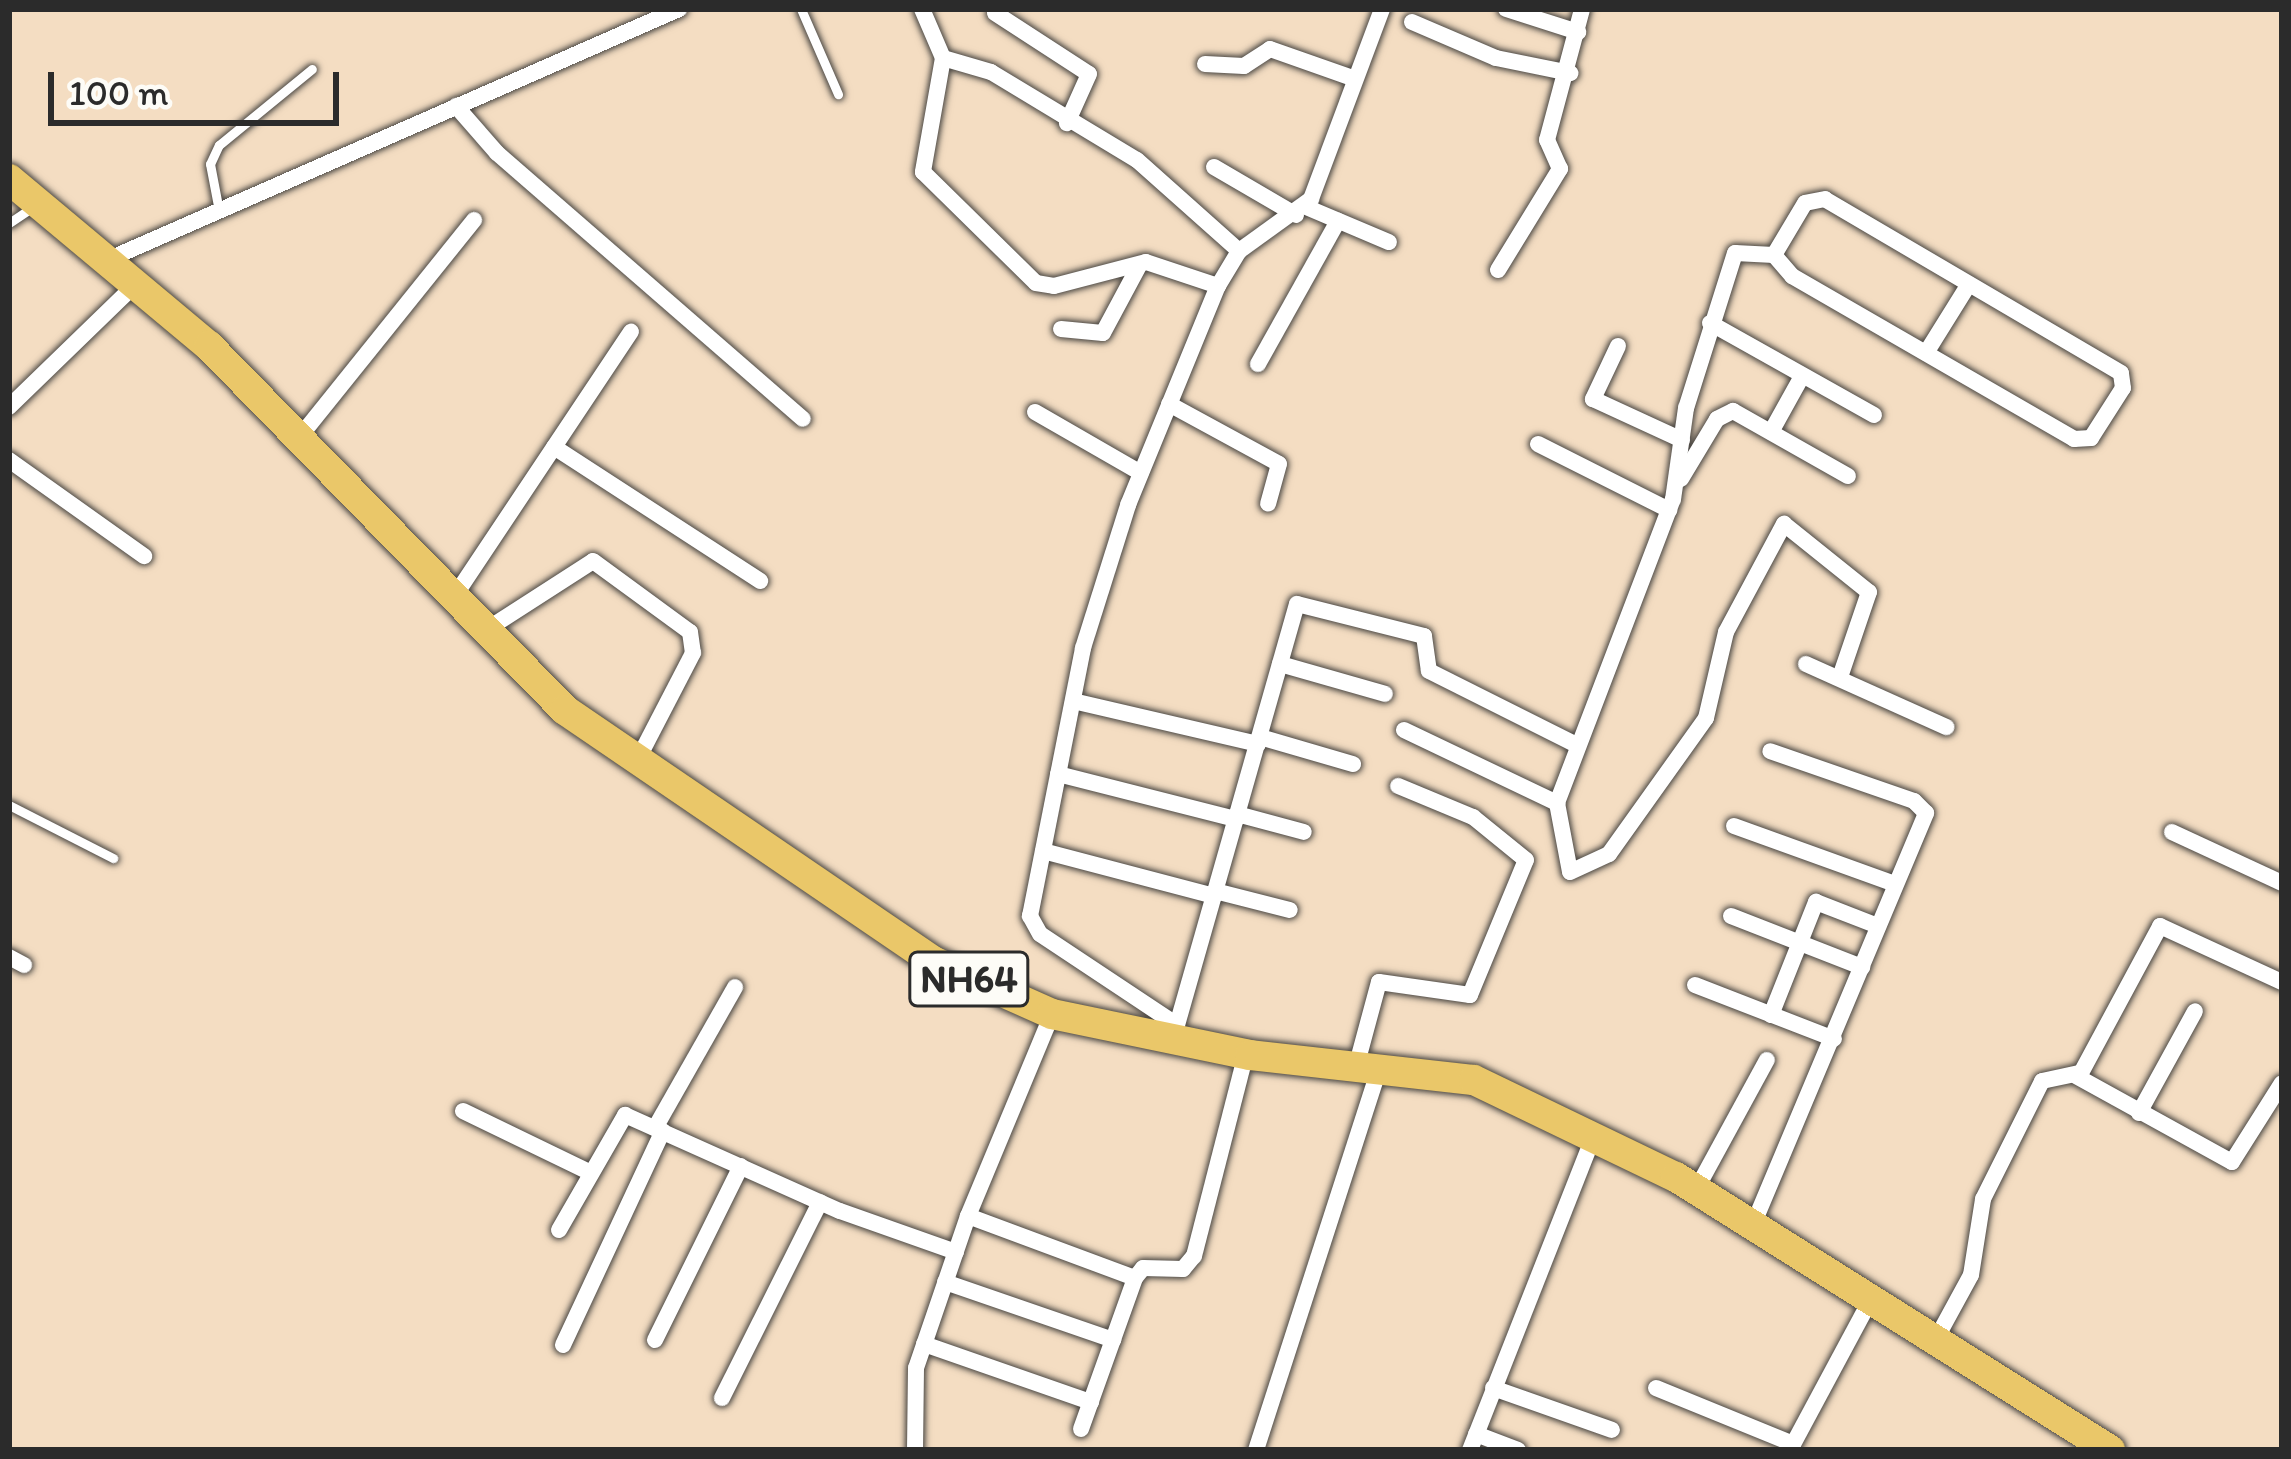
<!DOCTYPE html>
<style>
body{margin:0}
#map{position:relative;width:2291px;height:1459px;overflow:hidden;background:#f4ddc2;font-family:Itim,sans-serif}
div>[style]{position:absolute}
.roads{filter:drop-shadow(0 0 3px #494642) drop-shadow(0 0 3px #494642)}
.service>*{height:9px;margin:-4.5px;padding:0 4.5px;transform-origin:4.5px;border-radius:4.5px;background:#fff}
.minor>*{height:16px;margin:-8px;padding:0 8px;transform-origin:8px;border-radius:8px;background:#fff}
.trunk>*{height:30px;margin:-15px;padding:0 15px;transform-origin:15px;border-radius:15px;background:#eac769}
span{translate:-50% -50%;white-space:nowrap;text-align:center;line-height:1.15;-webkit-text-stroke:10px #fdfcf7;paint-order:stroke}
.shield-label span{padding:3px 9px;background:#fdfcf7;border:3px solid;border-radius:9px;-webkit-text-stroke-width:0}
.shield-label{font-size:39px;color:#2b2b2b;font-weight:700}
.frame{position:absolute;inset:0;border:12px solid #2b2b2b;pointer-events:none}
.scale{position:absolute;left:48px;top:72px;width:291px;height:54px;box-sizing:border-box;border:6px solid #2b2b2b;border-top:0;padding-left:15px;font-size:36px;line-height:42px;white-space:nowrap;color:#2b2b2b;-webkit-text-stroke:9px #fdfcf7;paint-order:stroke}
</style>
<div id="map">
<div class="roads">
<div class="service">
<i style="left:801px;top:9px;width:93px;rotate:66.5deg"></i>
<i style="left:219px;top:211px;width:48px;rotate:-100.8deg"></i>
<i style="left:210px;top:164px;width:21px;rotate:-65deg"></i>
<i style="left:219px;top:145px;width:120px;rotate:-39.3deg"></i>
<i style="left:9px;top:223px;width:30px;rotate:-34deg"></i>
<i style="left:9px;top:805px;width:117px;rotate:27deg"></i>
</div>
<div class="minor">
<i style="left:922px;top:9px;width:53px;rotate:66.8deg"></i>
<i style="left:943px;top:58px;width:50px;rotate:16.3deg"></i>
<i style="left:991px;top:72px;width:170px;rotate:31.1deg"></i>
<i style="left:1137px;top:160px;width:137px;rotate:41.7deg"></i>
<i style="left:1506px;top:9px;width:76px;rotate:17.7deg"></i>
<i style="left:995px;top:13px;width:112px;rotate:33deg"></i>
<i style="left:1089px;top:74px;width:54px;rotate:114.2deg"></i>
<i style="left:1412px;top:22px;width:91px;rotate:23.2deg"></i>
<i style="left:1496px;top:58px;width:76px;rotate:11.5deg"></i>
<i style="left:943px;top:58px;width:116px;rotate:100deg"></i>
<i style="left:923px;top:172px;width:158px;rotate:44.5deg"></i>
<i style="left:1036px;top:283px;width:18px;rotate:9deg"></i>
<i style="left:1054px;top:286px;width:95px;rotate:-14.6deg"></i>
<i style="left:1146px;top:262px;width:76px;rotate:18.4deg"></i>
<i style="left:1205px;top:64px;width:39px;rotate:3deg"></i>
<i style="left:1244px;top:66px;width:31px;rotate:-33deg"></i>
<i style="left:1270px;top:49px;width:90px;rotate:19.4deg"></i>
<i style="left:456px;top:106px;width:62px;rotate:48.9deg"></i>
<i style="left:497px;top:153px;width:405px;rotate:41deg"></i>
<i style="left:1214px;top:167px;width:95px;rotate:30.3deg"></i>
<i style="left:1306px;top:207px;width:90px;rotate:22.9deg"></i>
<i style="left:1774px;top:255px;width:28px;rotate:49deg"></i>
<i style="left:1792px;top:276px;width:326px;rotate:30deg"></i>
<i style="left:2074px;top:439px;width:17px;rotate:-3deg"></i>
<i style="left:2091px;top:438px;width:59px;rotate:-57.4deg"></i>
<i style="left:2123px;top:388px;width:15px;rotate:-98deg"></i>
<i style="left:2121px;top:373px;width:343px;rotate:-149.6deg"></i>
<i style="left:1825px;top:199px;width:20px;rotate:169deg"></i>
<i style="left:1805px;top:203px;width:61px;rotate:120.8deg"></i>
<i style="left:1774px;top:255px;width:39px;rotate:-177deg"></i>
<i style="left:1735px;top:253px;width:163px;rotate:107.5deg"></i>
<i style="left:1686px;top:408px;width:92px;rotate:98.1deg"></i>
<i style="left:1673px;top:499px;width:325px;rotate:110.9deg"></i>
<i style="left:1557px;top:803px;width:70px;rotate:79.3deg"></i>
<i style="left:1570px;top:872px;width:43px;rotate:-24.8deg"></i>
<i style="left:1609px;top:854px;width:167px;rotate:-54.5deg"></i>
<i style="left:1706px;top:718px;width:88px;rotate:-76.9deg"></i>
<i style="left:1726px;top:632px;width:123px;rotate:-61.8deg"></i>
<i style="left:1784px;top:524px;width:109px;rotate:38.7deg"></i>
<i style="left:1869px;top:592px;width:90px;rotate:108.8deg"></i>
<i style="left:107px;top:260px;width:625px;rotate:-23.69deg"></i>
<i style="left:1498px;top:270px;width:119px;rotate:-58.5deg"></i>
<i style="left:1560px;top:169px;width:32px;rotate:-114deg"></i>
<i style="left:1547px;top:140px;width:136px;rotate:-75deg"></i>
<i style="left:1710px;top:323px;width:188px;rotate:29.3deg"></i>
<i style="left:1061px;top:329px;width:42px;rotate:5.4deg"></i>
<i style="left:1103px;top:333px;width:78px;rotate:-61.8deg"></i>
<i style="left:1618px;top:346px;width:59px;rotate:115.3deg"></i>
<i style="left:1593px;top:399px;width:98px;rotate:24.7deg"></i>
<i style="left:1926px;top:353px;width:81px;rotate:-58.1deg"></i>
<i style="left:1258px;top:364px;width:164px;rotate:-60.8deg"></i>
<i style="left:1169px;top:404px;width:125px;rotate:28.6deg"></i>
<i style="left:1279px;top:464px;width:41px;rotate:105.4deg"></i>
<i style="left:9px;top:407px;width:177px;rotate:-44.1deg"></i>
<i style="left:1035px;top:412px;width:122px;rotate:29.9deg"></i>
<i style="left:1771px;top:432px;width:64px;rotate:-61deg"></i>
<i style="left:298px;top:439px;width:281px;rotate:-51.2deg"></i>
<i style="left:1538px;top:444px;width:147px;rotate:26.7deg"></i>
<i style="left:554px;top:447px;width:246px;rotate:33deg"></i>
<i style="left:9px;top:460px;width:166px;rotate:35.4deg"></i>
<i style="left:1681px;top:479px;width:70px;rotate:-59deg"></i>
<i style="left:1717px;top:419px;width:18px;rotate:-27deg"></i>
<i style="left:1733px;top:411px;width:132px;rotate:29.5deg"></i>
<i style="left:454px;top:597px;width:319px;rotate:-56.3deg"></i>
<i style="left:486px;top:630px;width:127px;rotate:-32.8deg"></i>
<i style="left:593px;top:561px;width:120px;rotate:36.2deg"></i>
<i style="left:690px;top:632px;width:21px;rotate:82deg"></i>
<i style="left:693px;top:653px;width:122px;rotate:117.4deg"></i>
<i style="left:1280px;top:664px;width:109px;rotate:15.9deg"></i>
<i style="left:1806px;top:664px;width:154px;rotate:24.2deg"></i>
<i style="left:1073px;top:701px;width:190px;rotate:13.1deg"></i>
<i style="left:1404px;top:730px;width:170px;rotate:25.5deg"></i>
<i style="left:1260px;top:737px;width:97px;rotate:16.2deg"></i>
<i style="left:1058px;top:774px;width:184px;rotate:14.2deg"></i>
<i style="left:1237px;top:814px;width:69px;rotate:15deg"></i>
<i style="left:1734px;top:826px;width:171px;rotate:19.8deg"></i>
<i style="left:2172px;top:832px;width:121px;rotate:24.9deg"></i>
<i style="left:1043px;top:851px;width:177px;rotate:14.7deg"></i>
<i style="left:1215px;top:891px;width:77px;rotate:14.2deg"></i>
<i style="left:1731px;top:916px;width:141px;rotate:21.3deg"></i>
<i style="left:9px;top:957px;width:17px;rotate:28deg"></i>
<i style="left:1695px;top:985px;width:149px;rotate:21.2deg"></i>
<i style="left:1771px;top:1015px;width:122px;rotate:-68.3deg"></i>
<i style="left:1816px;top:902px;width:66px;rotate:21.2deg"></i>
<i style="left:1177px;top:1025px;width:164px;rotate:-146.4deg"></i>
<i style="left:1040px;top:934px;width:21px;rotate:-119deg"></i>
<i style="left:1030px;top:916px;width:273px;rotate:-78.8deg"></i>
<i style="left:1083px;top:648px;width:150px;rotate:-72.5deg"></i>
<i style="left:1128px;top:505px;width:237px;rotate:-67.7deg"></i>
<i style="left:1218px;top:286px;width:41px;rotate:-59deg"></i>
<i style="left:1239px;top:251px;width:89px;rotate:-35.8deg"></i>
<i style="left:1311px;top:199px;width:203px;rotate:-69.5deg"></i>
<i style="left:1175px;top:1032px;width:445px;rotate:-74.1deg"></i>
<i style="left:1297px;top:604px;width:131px;rotate:14.1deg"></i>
<i style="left:1424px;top:636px;width:35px;rotate:82deg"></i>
<i style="left:1429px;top:671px;width:163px;rotate:26.6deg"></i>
<i style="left:1356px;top:1067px;width:88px;rotate:-74.9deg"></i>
<i style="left:1379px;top:982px;width:92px;rotate:8.1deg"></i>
<i style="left:1470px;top:995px;width:146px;rotate:-67.5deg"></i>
<i style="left:1526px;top:860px;width:68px;rotate:-140.9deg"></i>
<i style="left:1473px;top:817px;width:81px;rotate:-157.5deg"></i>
<i style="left:2076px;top:1076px;width:178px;rotate:28.9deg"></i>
<i style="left:2232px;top:1162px;width:93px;rotate:-57.7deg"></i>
<i style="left:463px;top:1111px;width:140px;rotate:25.8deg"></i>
<i style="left:2139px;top:1113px;width:116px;rotate:-61.2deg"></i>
<i style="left:655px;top:1128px;width:162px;rotate:-60.4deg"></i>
<i style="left:1696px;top:1190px;width:148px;rotate:-61.4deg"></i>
<i style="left:968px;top:1216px;width:178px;rotate:20.4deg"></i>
<i style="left:1753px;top:1225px;width:447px;rotate:-67.2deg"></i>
<i style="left:1926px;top:813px;width:17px;rotate:-135deg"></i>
<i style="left:1914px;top:801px;width:152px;rotate:-160.9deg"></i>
<i style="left:559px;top:1230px;width:133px;rotate:-60.1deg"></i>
<i style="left:625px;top:1115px;width:235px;rotate:24.1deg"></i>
<i style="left:840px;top:1211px;width:123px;rotate:19.5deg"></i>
<i style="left:945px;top:1282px;width:178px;rotate:19deg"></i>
<i style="left:655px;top:1340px;width:194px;rotate:-63.7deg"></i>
<i style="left:1935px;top:1341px;width:75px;rotate:-61.4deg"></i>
<i style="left:1971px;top:1275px;width:77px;rotate:-81deg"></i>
<i style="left:1983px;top:1199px;width:132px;rotate:-63.4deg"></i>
<i style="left:2042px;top:1081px;width:40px;rotate:-12deg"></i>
<i style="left:2081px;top:1073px;width:167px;rotate:-61.7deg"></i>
<i style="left:2160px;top:926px;width:134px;rotate:24.7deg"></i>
<i style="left:924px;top:1344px;width:177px;rotate:19.2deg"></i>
<i style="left:563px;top:1345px;width:236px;rotate:-65deg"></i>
<i style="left:1493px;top:1388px;width:126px;rotate:19.4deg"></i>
<i style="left:1656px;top:1388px;width:148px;rotate:22.2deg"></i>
<i style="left:722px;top:1398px;width:219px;rotate:-63.4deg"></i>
<i style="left:1081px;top:1429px;width:160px;rotate:-70.3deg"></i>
<i style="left:1135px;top:1278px;width:13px;rotate:-51deg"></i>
<i style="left:1143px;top:1268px;width:40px;rotate:1.4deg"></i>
<i style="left:1183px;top:1269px;width:17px;rotate:-50deg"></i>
<i style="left:1194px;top:1256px;width:209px;rotate:-75.6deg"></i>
<i style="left:1476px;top:1434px;width:45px;rotate:20.9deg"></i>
<i style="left:915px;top:1450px;width:82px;rotate:-89.3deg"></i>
<i style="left:916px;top:1368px;width:161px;rotate:-71.1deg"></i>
<i style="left:968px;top:1216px;width:219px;rotate:-67.4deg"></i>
<i style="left:1256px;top:1450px;width:400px;rotate:-72.1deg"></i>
<i style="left:1470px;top:1450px;width:336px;rotate:-68.5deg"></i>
<i style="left:1790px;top:1450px;width:171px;rotate:-61.8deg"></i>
</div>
<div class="trunk">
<i style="left:9px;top:179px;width:261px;rotate:39.9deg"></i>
<i style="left:209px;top:346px;width:509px;rotate:45.64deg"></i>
<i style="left:565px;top:710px;width:445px;rotate:34.3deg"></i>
<i style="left:933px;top:961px;width:130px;rotate:24deg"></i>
<i style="left:1052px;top:1014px;width:202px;rotate:11.7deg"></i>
<i style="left:1250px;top:1055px;width:225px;rotate:6.4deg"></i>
<i style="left:1474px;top:1080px;width:224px;rotate:25.7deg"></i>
<i style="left:1676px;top:1177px;width:513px;rotate:32.17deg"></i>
</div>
</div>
<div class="shield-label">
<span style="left:969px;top:979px">NH64</span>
</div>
<div class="frame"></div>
<div class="scale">100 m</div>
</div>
